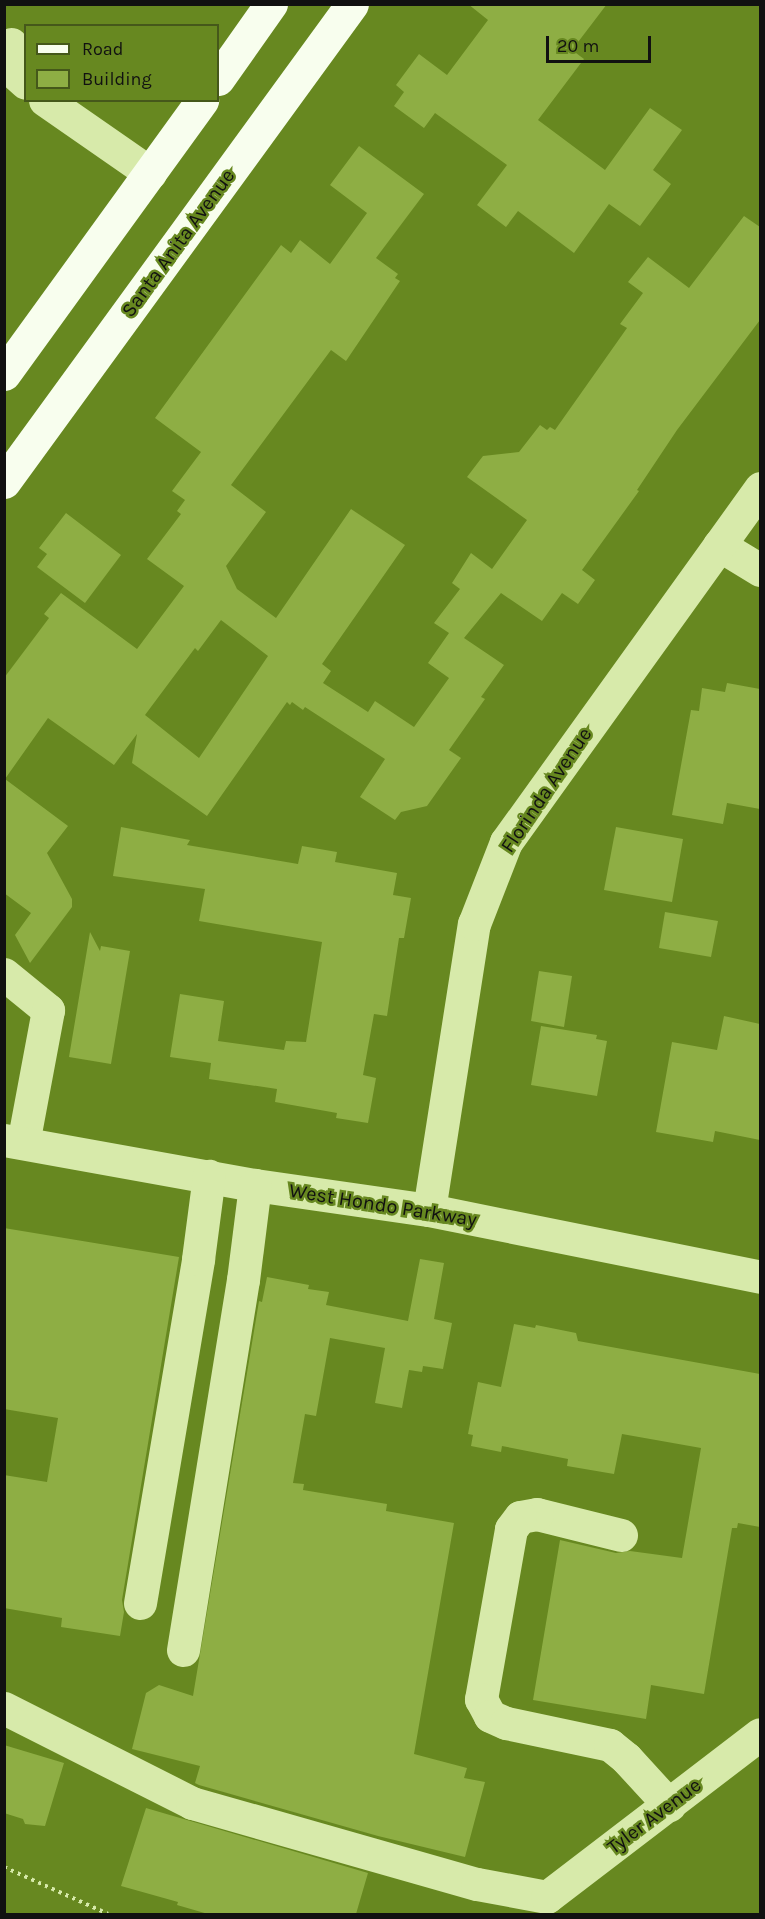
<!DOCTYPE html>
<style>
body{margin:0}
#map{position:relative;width:765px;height:1919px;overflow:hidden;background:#678820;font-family:Karla,sans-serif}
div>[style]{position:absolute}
.building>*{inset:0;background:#8eae44}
.path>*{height:4px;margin-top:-2px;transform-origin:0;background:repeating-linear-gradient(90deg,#d7eaaa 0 3px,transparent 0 7.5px)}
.minor>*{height:33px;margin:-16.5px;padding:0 16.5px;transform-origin:16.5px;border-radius:16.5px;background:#d7eaaa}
.major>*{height:33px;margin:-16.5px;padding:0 16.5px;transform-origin:16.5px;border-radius:16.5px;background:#f8feee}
span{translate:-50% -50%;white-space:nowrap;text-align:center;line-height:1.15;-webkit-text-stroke:5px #678820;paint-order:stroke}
.street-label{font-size:20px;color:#111}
.frame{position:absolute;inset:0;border:6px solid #111;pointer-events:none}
.legend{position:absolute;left:24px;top:24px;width:195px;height:78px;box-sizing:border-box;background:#678820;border:2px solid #45581a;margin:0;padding:8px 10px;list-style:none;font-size:18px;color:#111}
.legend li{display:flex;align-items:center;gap:12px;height:30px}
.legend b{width:30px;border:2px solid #45581a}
.scale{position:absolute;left:546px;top:36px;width:105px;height:27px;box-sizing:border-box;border:3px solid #111;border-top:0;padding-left:8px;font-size:18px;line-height:21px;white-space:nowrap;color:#111;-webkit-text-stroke:4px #678820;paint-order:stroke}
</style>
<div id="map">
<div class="building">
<i style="clip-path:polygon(468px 4px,607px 4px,572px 50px,584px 59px,538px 120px,605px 170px,650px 108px,682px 130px,653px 170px,671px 184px,640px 226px,609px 204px,574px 253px,518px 211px,506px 227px,477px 205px,507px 165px,435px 113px,424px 128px,394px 106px,404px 92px,396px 85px,419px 54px,447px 75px,488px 20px)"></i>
<i style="clip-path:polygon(evenodd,359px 146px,424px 194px,376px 258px,398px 274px,395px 278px,400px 281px,346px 361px,331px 350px,231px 485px,266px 512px,226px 566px,237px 589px,276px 618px,351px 509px,405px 545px,322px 664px,331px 671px,323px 683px,368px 712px,375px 701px,414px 727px,449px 678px,428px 663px,449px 633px,434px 623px,460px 589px,452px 583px,471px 553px,492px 569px,527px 520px,467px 477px,483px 456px,519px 452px,540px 425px,547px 430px,550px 427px,555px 430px,627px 328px,620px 324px,643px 293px,628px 282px,648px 257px,689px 288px,744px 216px,760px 227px,760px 320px,677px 430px,637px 490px,639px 491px,582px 570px,595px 580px,578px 604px,562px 593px,542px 621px,501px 593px,464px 638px,504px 665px,481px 697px,485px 699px,449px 750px,461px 758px,427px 806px,401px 812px,395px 820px,360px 797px,385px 759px,305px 707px,303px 710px,292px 702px,290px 705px,287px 702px,207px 816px,132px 763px,137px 734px,114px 765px,48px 718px,5px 779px,68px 826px,47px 853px,72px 899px,72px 907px,30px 963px,15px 935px,31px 913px,4px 893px,4px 678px,49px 618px,44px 614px,61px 593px,137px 649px,184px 586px,147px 559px,181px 514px,177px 511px,185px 500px,172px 491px,201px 452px,155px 418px,281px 245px,291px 253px,300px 240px,330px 264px,367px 213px,330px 185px,359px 146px,221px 620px,268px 656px,199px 758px,145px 715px,195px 648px,198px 651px,221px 620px)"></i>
<i style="clip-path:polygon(66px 513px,121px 555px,85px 603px,37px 567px,47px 554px,39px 548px)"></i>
<i style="clip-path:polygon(727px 683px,760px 689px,760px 809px,727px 803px,723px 824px,672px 815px,691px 710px,699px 711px,702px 688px,725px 692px)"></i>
<i style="clip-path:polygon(121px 827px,190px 840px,187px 845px,298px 864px,302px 846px,337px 852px,335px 862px,397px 873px,393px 895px,411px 898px,404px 938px,399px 938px,387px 1016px,374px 1014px,363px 1075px,376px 1078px,368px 1123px,336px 1118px,337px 1113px,275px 1102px,277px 1089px,209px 1079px,211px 1063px,170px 1057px,180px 994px,224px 1001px,218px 1041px,284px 1050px,286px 1041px,306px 1042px,322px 942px,199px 921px,205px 889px,113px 876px)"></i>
<i style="clip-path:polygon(616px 827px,683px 839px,672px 902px,604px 890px)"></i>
<i style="clip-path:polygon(665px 912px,718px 921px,711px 957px,659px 948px)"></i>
<i style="clip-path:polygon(90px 932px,100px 951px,101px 946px,130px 951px,111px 1064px,69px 1057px)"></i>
<i style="clip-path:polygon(539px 971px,572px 976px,564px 1027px,531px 1021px)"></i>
<i style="clip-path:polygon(724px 1016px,760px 1024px,760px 1140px,715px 1131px,713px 1142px,656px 1132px,672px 1042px,717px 1050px)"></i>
<i style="clip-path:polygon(541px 1026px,597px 1035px,596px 1039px,607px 1041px,597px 1096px,531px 1085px)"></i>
<i style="clip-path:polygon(4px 1228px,179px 1257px,122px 1600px,124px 1612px,120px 1636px,61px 1627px,62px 1618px,4px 1608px,4px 1475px,47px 1482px,58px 1418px,4px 1409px)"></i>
<i style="clip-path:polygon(420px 1259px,444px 1263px,434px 1319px,452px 1323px,443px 1369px,423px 1366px,422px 1372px,409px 1370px,402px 1408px,375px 1403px,385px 1348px,330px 1338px,316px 1416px,305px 1414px,293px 1483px,304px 1484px,303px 1490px,387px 1504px,386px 1511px,454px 1523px,414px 1754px,467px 1768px,464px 1778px,485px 1782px,465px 1857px,378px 1836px,199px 1785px,195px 1783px,200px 1766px,132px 1749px,146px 1693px,159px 1685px,193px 1696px,259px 1301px,262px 1302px,267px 1277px,309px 1285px,308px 1289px,329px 1292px,326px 1305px,408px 1321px)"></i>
<i style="clip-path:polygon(514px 1324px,535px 1328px,536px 1325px,576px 1333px,578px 1341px,760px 1374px,760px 1527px,738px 1523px,737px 1528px,732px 1528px,704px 1694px,651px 1685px,646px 1719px,533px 1700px,560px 1540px,616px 1553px,630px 1551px,682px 1558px,701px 1448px,622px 1434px,614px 1474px,567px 1466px,568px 1459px,502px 1446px,501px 1452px,471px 1446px,473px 1435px,468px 1434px,478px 1382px,501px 1387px)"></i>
<i style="clip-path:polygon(4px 1745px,64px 1763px,45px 1826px,25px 1824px,23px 1819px,4px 1813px)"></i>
<i style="clip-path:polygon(146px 1808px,368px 1873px,356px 1914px,208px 1914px,177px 1905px,178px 1902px,121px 1886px)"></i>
</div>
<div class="path">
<i style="left:4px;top:1867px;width:114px;rotate:24.3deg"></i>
</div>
<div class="minor">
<i style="left:11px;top:44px;width:22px;rotate:100deg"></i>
<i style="left:7px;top:66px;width:25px;rotate:42deg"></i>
<i style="left:45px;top:100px;width:128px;rotate:34.8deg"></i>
<i style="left:719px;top:545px;width:48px;rotate:31.4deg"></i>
<i style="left:4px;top:974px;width:57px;rotate:39.3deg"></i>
<i style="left:48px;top:1010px;width:135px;rotate:100.6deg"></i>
<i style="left:4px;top:1140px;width:255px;rotate:10.2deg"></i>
<i style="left:255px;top:1185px;width:176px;rotate:8.2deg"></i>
<i style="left:429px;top:1210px;width:338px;rotate:11.4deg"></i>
<i style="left:429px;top:1210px;width:290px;rotate:-81.1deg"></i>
<i style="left:474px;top:924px;width:88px;rotate:-68.7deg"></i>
<i style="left:506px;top:842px;width:436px;rotate:-54.3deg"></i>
<i style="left:621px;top:1535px;width:87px;rotate:-166deg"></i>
<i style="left:537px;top:1514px;width:17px;rotate:170deg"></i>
<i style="left:520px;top:1517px;width:15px;rotate:127deg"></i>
<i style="left:511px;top:1529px;width:173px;rotate:100deg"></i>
<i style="left:481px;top:1699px;width:19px;rotate:62deg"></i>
<i style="left:490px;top:1716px;width:17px;rotate:24deg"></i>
<i style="left:506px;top:1723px;width:106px;rotate:11.9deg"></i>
<i style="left:610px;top:1745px;width:21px;rotate:39deg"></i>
<i style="left:626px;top:1758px;width:64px;rotate:47.5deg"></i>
<i style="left:140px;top:1603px;width:349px;rotate:-80.4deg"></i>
<i style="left:198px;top:1259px;width:84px;rotate:-82.5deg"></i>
<i style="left:183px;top:1650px;width:375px;rotate:-80.8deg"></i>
<i style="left:243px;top:1280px;width:96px;rotate:-82.8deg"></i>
<i style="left:4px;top:1708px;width:211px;rotate:26.8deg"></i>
<i style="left:192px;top:1803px;width:296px;rotate:15.9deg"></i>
<i style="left:477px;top:1884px;width:71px;rotate:10.5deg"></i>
<i style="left:547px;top:1897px;width:268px;rotate:-37.4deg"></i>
</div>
<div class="major">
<i style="left:218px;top:79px;width:92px;rotate:-54.8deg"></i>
<i style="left:4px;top:374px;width:338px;rotate:-54.1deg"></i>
<i style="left:4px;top:482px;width:591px;rotate:-53.94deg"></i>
</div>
<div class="street-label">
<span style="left:178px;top:243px;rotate:-54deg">Santa Anita Avenue</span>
<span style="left:546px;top:790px;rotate:-56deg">Florinda Avenue</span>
<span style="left:383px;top:1205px;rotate:9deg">West Hondo Parkway</span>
<span style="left:654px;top:1816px;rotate:-37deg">Tyler Avenue</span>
</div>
<div class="frame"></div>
<ul class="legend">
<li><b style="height:8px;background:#f8feee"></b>Road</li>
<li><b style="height:16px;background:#8eae44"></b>Building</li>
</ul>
<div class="scale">20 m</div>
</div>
